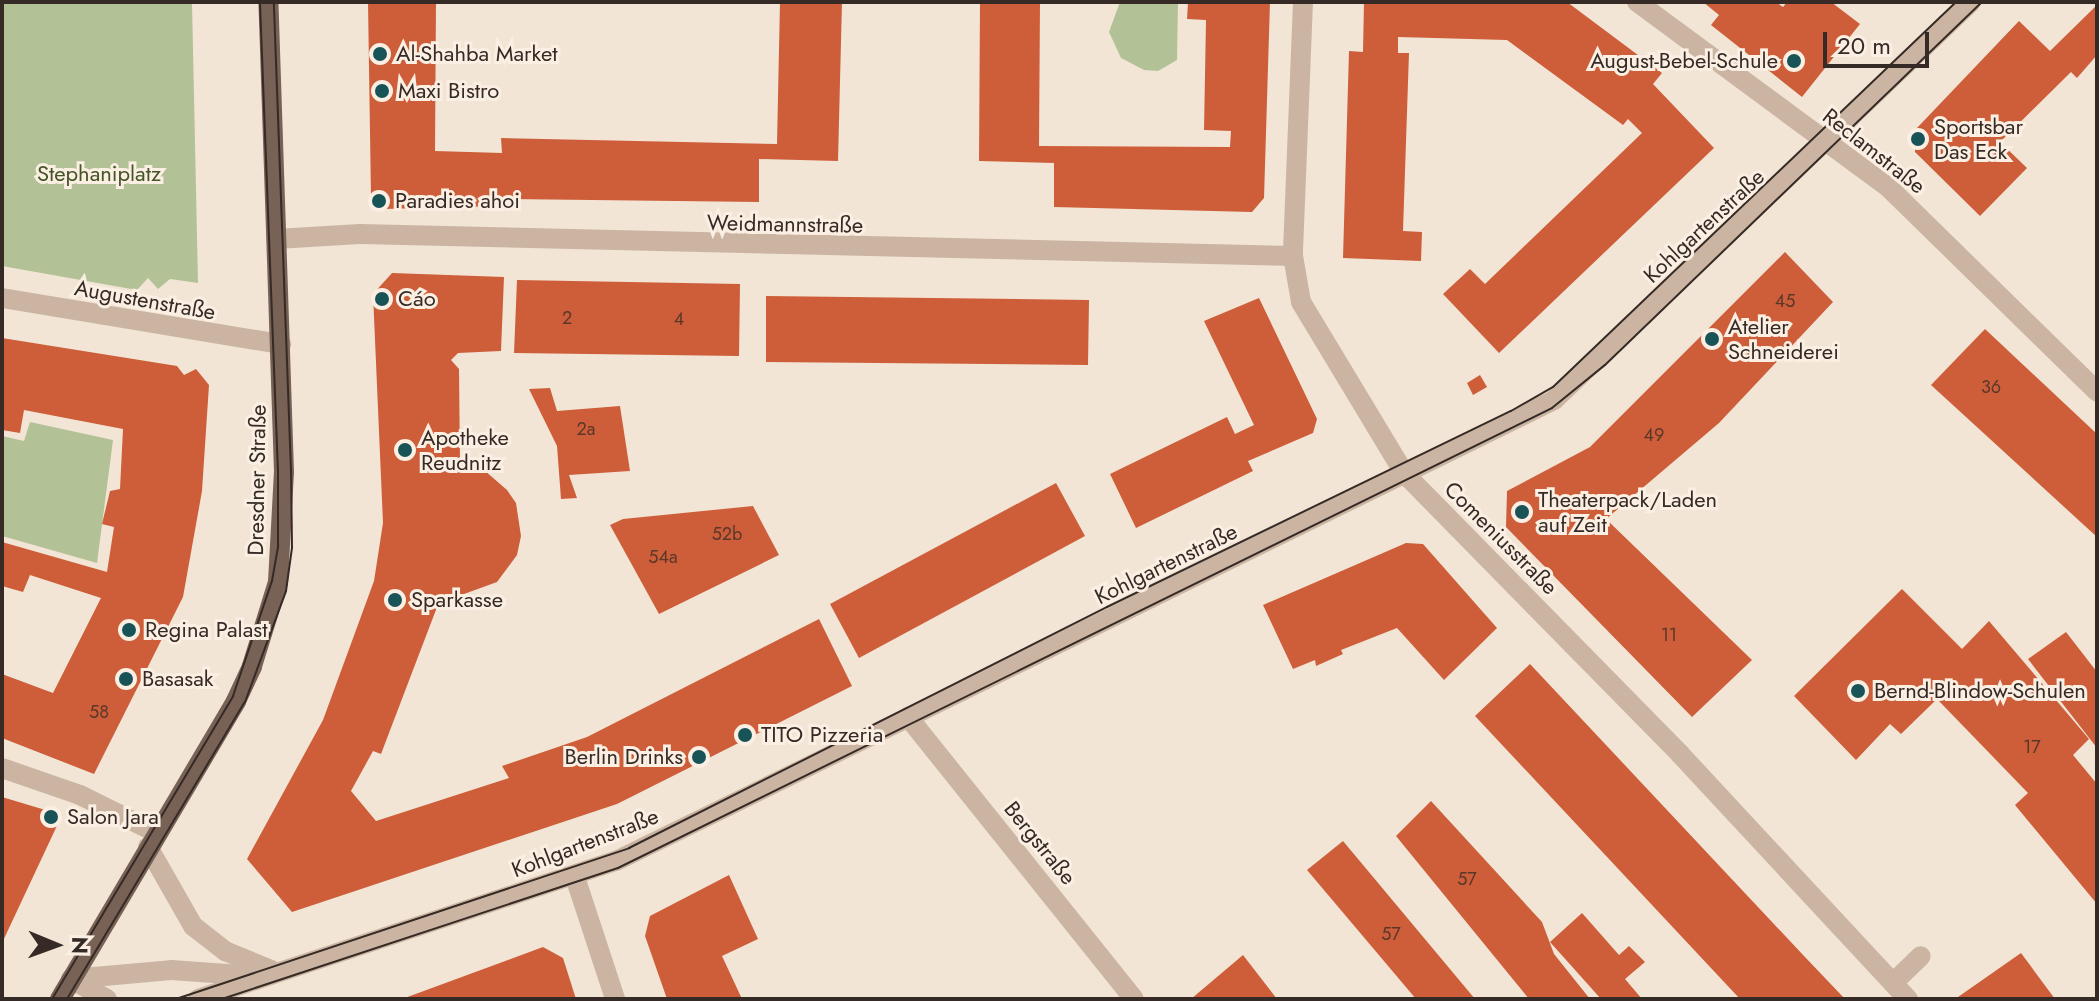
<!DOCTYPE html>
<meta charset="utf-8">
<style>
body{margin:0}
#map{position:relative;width:2099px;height:1001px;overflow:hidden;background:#f2e5d6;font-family:Jost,sans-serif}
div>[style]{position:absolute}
.green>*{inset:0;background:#b3c296}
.building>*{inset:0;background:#ce5e39}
.minor>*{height:20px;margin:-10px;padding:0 10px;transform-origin:10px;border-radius:10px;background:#cbb5a2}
.major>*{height:20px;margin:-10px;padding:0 10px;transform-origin:10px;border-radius:10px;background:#786155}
.tram>*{height:2px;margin:-1px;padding:0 1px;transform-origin:1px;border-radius:1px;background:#352a25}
.dots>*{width:22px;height:22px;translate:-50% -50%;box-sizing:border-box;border:4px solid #faefe2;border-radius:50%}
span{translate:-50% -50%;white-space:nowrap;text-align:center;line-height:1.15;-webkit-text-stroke:6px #faefe2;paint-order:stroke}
.number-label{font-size:18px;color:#5b372a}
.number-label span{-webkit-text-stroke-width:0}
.poi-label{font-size:22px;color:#352a25}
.left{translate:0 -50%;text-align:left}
.right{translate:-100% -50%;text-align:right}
.street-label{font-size:22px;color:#352a25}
.park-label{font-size:22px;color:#435427}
.frame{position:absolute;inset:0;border:4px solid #352a25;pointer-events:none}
.north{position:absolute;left:16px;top:905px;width:80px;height:80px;-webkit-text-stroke:6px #faefe2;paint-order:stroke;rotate:91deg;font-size:22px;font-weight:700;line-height:32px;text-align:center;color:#352a25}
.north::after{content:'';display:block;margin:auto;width:28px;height:36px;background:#352a25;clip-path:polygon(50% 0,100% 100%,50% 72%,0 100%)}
.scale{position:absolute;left:1823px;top:32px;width:106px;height:36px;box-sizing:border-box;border:4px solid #352a25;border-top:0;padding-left:10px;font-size:24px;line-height:28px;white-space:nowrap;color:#352a25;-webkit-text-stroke:6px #faefe2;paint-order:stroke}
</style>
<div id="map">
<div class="green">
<i style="clip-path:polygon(2px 2px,192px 2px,198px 283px,170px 279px,158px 289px,148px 278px,137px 290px,2px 266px)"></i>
<i style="clip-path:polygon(1120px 2px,1178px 2px,1177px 60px,1158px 71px,1144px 70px,1121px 58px,1109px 32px)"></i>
<i style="clip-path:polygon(30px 422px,113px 440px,97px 563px,2px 536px,2px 436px,24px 441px)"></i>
</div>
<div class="building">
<i style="clip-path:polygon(368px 2px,436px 2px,435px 151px,502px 153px,501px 138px,777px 144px,780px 2px,842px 2px,838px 161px,759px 159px,759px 202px,500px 199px,500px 206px,384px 209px,371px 198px)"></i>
<i style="clip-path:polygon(980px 2px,1040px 2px,1039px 146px,1230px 147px,1231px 131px,1204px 130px,1206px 20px,1187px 19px,1188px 2px,1270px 2px,1264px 198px,1252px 212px,1054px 207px,1054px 163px,979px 161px)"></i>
<i style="clip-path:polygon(1364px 2px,1567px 2px,1662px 73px,1653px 84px,1714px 148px,1499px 353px,1443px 294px,1470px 269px,1485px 284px,1642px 133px,1628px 119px,1623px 125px,1507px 40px,1398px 37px,1398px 53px,1409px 53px,1403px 231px,1422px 232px,1421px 261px,1343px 258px,1349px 51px,1363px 52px)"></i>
<i style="clip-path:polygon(1703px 2px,1776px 2px,1783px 7px,1787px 2px,1831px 2px,1860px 24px,1802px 97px,1711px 25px,1719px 15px)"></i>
<i style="clip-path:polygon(2097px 5px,2097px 55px,2077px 78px,2071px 72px,2000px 142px,2027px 168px,1980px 216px,1915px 152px,1916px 129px,2019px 21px,2050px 51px)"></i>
<i style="clip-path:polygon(1785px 252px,1833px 302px,1719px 423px,1606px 519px,1752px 660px,1692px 717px,1506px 527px,1507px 491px,1590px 447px)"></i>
<i style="clip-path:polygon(392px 273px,504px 277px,501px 351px,458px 353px,451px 360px,459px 369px,460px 465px,484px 470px,507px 490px,516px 503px,521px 536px,517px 555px,497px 582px,464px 594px,464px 603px,442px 594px,381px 754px,373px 751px,351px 791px,376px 821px,509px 778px,502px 766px,587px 737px,819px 619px,852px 686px,617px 804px,292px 912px,247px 859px,323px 720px,374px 581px,383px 523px,373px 294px)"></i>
<i style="clip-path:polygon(517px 280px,740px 284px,739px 356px,514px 353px)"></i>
<i style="clip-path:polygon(766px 296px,1089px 300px,1088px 365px,766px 362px)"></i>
<i style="clip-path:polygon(1259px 298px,1317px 419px,1313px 433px,1248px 461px,1253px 471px,1136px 528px,1110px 474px,1227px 417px,1235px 434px,1254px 425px,1204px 321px)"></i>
<i style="clip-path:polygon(1985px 329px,2097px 434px,2097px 537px,1931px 385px)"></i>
<i style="clip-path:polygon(2px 338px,177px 366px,184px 375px,196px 369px,209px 385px,202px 491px,183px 597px,94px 774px,2px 738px,2px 674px,53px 693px,101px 598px,30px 575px,23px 592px,2px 586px,2px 542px,107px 572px,114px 527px,102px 524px,110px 491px,120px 489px,123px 429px,24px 410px,20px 433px,2px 430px)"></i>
<i style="clip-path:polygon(1480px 375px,1487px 387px,1473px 395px,1467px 383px)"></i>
<i style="clip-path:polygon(550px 388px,557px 411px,620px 406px,630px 471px,569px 475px,577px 498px,561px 499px,557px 446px,529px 389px)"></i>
<i style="clip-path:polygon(1056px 483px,1085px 536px,859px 658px,830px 604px)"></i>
<i style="clip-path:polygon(753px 506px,779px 555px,659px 614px,610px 525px,623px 519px)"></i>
<i style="clip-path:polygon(1406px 543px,1423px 544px,1497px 628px,1444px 680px,1397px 628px,1341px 650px,1343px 654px,1316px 666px,1315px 660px,1293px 669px,1263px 605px)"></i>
<i style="clip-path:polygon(1902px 589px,1962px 649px,1989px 621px,2089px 739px,2073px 755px,2097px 784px,2097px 904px,2015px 805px,2028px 793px,1937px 699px,1901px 734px,1890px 724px,1856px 760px,1794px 696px)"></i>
<i style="clip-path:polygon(2066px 632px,2097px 672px,2097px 748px,2028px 659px)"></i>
<i style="clip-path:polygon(1530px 664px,1804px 956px,1845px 999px,1740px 999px,1475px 716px)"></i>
<i style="clip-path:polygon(2px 797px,62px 815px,2px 943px)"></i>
<i style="clip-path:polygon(1431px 801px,1542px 922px,1554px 954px,1590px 999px,1529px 999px,1396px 836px)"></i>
<i style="clip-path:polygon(1343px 841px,1475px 999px,1416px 999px,1307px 870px)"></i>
<i style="clip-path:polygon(729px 875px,758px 939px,722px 956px,742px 999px,667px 999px,645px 936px,650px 916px)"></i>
<i style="clip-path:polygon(1582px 913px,1619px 955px,1629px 946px,1645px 962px,1625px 979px,1642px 999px,1601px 999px,1550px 942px)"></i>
<i style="clip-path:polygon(543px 947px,563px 958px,576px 999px,402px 999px)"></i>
<i style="clip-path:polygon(2021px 953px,2055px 999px,1960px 999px,1958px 997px)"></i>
<i style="clip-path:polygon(1243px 955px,1277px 999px,1191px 999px)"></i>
</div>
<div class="minor">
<i style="left:1303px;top:2px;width:254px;rotate:92.3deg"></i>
<i style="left:1293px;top:256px;width:47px;rotate:80.1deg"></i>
<i style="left:1301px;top:302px;width:200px;rotate:58.9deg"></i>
<i style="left:1404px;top:473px;width:394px;rotate:45.5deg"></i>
<i style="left:1680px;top:754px;width:335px;rotate:47.1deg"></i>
<i style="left:1637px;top:2px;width:310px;rotate:36.4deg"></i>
<i style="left:1887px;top:186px;width:294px;rotate:44.4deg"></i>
<i style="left:276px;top:239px;width:84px;rotate:-3.4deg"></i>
<i style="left:360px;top:234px;width:933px;rotate:1.35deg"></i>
<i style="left:2px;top:298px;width:283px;rotate:9.4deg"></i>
<i style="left:908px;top:717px;width:361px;rotate:51.3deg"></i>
<i style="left:2px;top:768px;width:83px;rotate:19.1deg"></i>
<i style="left:80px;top:795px;width:86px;rotate:26.3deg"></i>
<i style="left:148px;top:847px;width:91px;rotate:60.3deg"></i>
<i style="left:193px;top:926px;width:41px;rotate:38deg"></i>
<i style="left:225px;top:951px;width:50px;rotate:22.4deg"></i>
<i style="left:575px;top:877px;width:128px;rotate:71.8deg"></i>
<i style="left:71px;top:979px;width:100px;rotate:-5.1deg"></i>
<i style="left:171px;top:970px;width:85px;rotate:4deg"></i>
<i style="left:71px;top:979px;width:41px;rotate:29.1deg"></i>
<i style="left:1894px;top:982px;width:37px;rotate:-44deg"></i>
<i style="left:198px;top:999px;width:440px;rotate:-18.3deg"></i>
<i style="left:616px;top:861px;width:1045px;rotate:-26.17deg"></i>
<i style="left:1554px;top:400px;width:576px;rotate:-43.66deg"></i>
</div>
<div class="major">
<i style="left:60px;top:999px;width:346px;rotate:-59.4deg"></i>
<i style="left:236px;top:701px;width:38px;rotate:-65deg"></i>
<i style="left:252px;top:666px;width:88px;rotate:-72.8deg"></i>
<i style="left:278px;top:582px;width:110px;rotate:-86.9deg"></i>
<i style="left:284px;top:472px;width:470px;rotate:-91.9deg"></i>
</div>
<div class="tram">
<i style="left:52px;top:999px;width:353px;rotate:-59.1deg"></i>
<i style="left:233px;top:696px;width:121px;rotate:-71.3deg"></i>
<i style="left:272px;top:581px;width:36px;rotate:-80deg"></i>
<i style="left:278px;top:546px;width:74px;rotate:-90deg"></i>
<i style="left:278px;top:472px;width:470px;rotate:-92.2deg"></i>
<i style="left:67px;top:999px;width:346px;rotate:-59.1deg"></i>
<i style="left:245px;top:702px;width:118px;rotate:-69.7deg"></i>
<i style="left:286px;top:591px;width:43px;rotate:-82.1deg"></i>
<i style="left:292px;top:548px;width:77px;rotate:-90.7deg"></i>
<i style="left:291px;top:471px;width:469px;rotate:-92.1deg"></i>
<i style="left:176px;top:999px;width:478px;rotate:-18.4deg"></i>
<i style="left:629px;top:848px;width:535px;rotate:-26.76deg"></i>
<i style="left:1107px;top:607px;width:449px;rotate:-25.9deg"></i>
<i style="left:1511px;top:411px;width:48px;rotate:-29.7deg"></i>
<i style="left:1553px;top:387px;width:557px;rotate:-43.69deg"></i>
<i style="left:222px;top:999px;width:417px;rotate:-18.3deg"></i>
<i style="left:618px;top:868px;width:1041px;rotate:-26.22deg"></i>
<i style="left:1552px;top:408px;width:68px;rotate:-39.1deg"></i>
<i style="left:1605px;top:365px;width:523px;rotate:-43.92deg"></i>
</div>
<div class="dots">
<i style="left:380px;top:54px;background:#185358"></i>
<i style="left:1794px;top:61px;background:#185358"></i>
<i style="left:382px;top:91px;background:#185358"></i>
<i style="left:1918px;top:139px;background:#185358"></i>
<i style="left:379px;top:201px;background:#185358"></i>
<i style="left:382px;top:299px;background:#185358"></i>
<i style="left:1712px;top:339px;background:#185358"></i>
<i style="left:405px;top:450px;background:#185358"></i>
<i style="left:1522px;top:512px;background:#185358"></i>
<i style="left:395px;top:600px;background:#185358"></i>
<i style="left:129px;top:630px;background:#185358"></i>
<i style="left:126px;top:679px;background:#185358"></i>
<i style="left:1858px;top:691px;background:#185358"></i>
<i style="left:745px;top:735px;background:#185358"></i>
<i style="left:699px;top:757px;background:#185358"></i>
<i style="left:51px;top:817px;background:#185358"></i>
</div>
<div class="number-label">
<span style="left:1785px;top:301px">45</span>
<span style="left:567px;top:318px">2</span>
<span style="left:679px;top:319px">4</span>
<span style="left:1991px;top:387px">36</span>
<span style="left:586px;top:429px">2a</span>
<span style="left:1654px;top:435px">49</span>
<span style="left:727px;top:534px">52b</span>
<span style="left:663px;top:557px">54a</span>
<span style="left:1669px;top:635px">11</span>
<span style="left:99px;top:712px">58</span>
<span style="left:2032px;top:747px">17</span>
<span style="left:1467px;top:879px">57</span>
<span style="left:1391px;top:934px">57</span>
</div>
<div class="poi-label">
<span class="left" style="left:396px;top:54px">Al-Shahba Market</span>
<span class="right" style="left:1778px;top:61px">August-Bebel-Schule</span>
<span class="left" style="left:398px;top:91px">Maxi Bistro</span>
<span class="left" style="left:1934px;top:139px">Sportsbar<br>Das Eck</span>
<span class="left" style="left:395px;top:201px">Paradies ahoi</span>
<span class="left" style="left:398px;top:299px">Cáo</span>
<span class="left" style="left:1728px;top:339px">Atelier<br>Schneiderei</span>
<span class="left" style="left:421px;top:450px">Apotheke<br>Reudnitz</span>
<span class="left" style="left:1538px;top:512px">Theaterpack/Laden<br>auf Zeit</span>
<span class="left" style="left:411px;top:600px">Sparkasse</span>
<span class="left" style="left:145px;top:630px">Regina Palast</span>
<span class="left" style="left:142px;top:679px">Basasak</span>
<span class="left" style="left:1874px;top:691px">Bernd-Blindow-Schulen</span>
<span class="left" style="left:761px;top:735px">TITO Pizzeria</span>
<span class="right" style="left:683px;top:757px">Berlin Drinks</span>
<span class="left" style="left:67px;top:817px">Salon Jara</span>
</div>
<div class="street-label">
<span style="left:1874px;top:151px;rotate:38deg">Reclamstraße</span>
<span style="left:785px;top:224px;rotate:1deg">Weidmannstraße</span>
<span style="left:1704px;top:226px;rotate:-43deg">Kohlgartenstraße</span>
<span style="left:145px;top:300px;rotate:10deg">Augustenstraße</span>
<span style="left:257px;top:480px;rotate:-89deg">Dresdner Straße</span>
<span style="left:1501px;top:538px;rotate:45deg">Comeniusstraße</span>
<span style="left:1166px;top:564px;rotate:-26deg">Kohlgartenstraße</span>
<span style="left:585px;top:843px;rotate:-21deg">Kohlgartenstraße</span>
<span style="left:1040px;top:843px;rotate:51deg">Bergstraße</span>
</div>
<div class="park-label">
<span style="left:99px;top:174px">Stephaniplatz</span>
</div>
<div class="frame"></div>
<div class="north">N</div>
<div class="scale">20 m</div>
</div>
